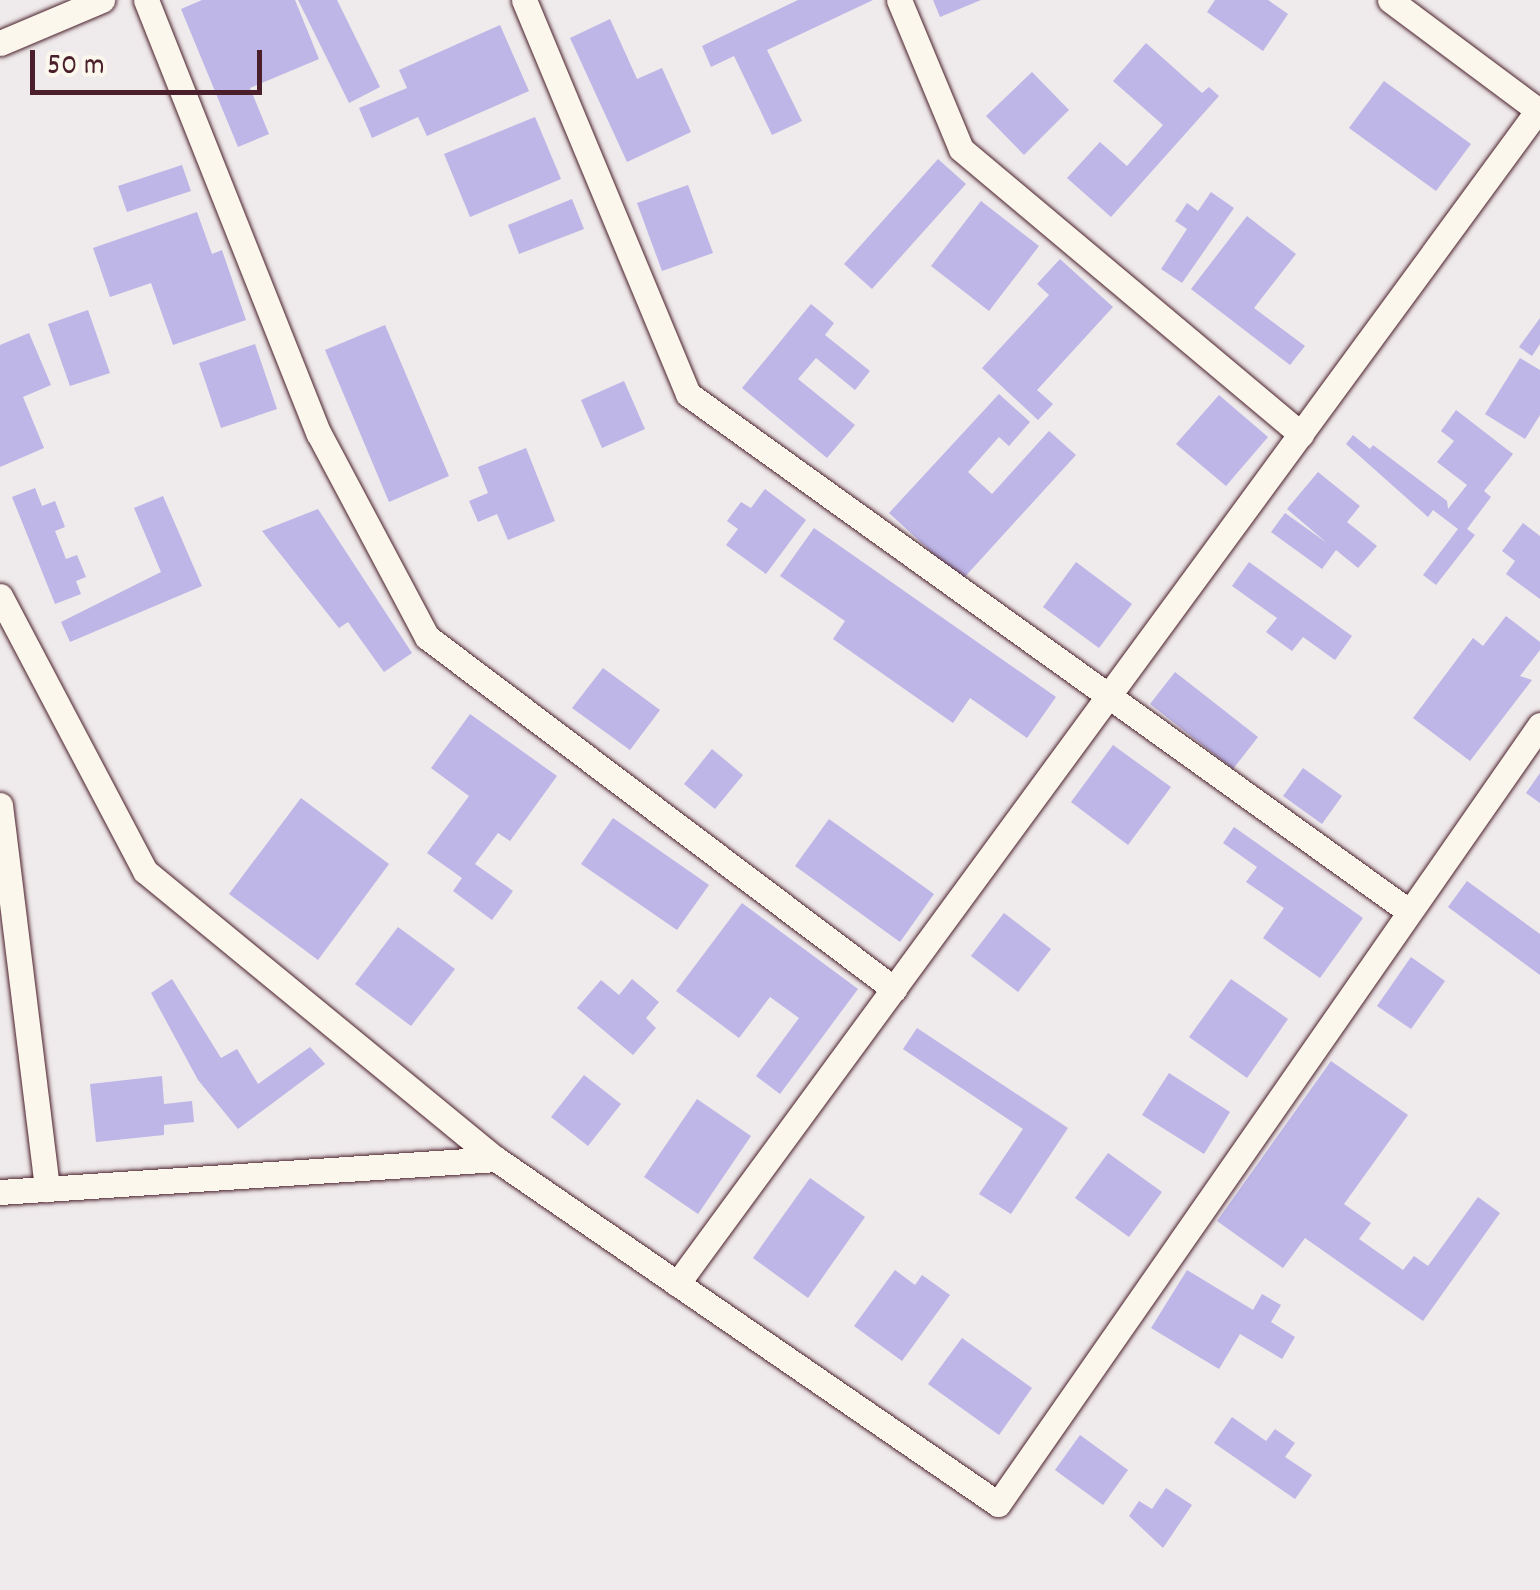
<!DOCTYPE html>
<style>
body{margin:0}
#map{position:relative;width:1540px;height:1590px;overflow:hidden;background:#efeaeb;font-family:Dekko,sans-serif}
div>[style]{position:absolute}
.building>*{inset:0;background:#bdb6e7}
.roads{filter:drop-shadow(0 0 2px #4a1f2b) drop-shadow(0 0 2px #4a1f2b)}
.street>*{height:25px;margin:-12.5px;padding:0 12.5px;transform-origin:12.5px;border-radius:12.5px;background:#fbf7ec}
span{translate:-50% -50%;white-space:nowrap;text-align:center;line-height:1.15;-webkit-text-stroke:10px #fbf7ec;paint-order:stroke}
.scale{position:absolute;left:30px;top:50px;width:232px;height:45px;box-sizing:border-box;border:5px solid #4a1f2b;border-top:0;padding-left:12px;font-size:30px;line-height:35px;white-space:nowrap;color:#4a1f2b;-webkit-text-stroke:8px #fbf7ec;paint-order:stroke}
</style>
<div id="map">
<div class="building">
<i style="clip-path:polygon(202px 0,295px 0,319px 59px,250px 88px,269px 134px,238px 147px,181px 9px)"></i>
<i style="clip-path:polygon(298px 0,337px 0,380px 87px,349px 103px)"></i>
<i style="clip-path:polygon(798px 0,873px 0,767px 50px,802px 121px,772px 135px,734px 56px,711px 67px,702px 46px)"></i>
<i style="clip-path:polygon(933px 0,981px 0,940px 17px)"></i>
<i style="clip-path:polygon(1215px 0,1268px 0,1288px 14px,1263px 51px,1207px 12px)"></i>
<i style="clip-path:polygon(610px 19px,637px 79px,662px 68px,691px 132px,627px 162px,570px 38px)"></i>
<i style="clip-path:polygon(500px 25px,529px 91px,427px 136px,418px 117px,372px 138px,359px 108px,407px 88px,399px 70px)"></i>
<i style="clip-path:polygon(1146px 43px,1202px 93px,1209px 87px,1219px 96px,1111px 217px,1067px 178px,1100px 142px,1127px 166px,1163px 125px,1113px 81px)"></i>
<i style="clip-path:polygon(1032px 72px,1069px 110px,1024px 155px,986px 116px)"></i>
<i style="clip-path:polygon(1384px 81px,1471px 144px,1436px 191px,1349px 128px)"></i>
<i style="clip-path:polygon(535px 117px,561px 179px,470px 217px,444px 154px)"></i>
<i style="clip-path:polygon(938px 159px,966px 184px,872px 289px,844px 264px)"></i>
<i style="clip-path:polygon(182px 165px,191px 191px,127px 212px,118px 186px)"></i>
<i style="clip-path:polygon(688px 185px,713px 253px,662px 271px,637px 203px)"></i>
<i style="clip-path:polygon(1211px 192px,1234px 208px,1182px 283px,1161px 269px,1187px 229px,1175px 221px,1187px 203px,1198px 211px)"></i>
<i style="clip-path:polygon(572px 199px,584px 229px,519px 254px,508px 225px)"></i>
<i style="clip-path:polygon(981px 201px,1039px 246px,989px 311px,931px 266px)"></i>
<i style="clip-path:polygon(197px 212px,212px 254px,222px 250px,246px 320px,173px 345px,151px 283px,110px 297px,93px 248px)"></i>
<i style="clip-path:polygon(1247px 216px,1296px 254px,1254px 308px,1305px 346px,1290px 365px,1191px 289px)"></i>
<i style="clip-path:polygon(1060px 259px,1113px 307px,1037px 390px,1053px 404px,1038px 420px,982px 368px,1049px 295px,1037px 284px)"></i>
<i style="clip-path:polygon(811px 304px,834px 323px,825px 335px,870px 371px,855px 390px,816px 358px,798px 379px,855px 425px,827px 458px,742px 388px)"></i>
<i style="clip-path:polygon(88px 310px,110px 373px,70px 386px,48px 324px)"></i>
<i style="clip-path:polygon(1540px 318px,1540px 344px,1532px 356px,1519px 347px)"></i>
<i style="clip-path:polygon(385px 325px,449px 476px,389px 502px,325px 350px)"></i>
<i style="clip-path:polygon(29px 333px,51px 385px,23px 397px,44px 448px,0 467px,0 345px)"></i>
<i style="clip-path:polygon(255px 344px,277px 409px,221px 428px,199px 363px)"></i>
<i style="clip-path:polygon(1520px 358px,1540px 370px,1540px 415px,1525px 439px,1485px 414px)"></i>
<i style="clip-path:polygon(624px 381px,645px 429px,602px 448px,581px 400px)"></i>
<i style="clip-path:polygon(999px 394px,1030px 422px,1009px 446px,999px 437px,968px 472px,992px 494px,1049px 431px,1076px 455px,962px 580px,889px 513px)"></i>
<i style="clip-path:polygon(1219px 395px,1268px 437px,1226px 486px,1176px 444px)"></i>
<i style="clip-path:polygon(1456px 410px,1513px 454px,1484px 491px,1491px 497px,1467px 529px,1475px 535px,1436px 585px,1423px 575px,1458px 529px,1433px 510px,1428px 517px,1346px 444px,1353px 435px,1370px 449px,1373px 445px,1447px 501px,1448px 509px,1467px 485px,1437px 462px,1454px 441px,1441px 431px)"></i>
<i style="clip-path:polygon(526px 448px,555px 521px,508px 540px,497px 514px,478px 522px,469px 501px,488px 493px,478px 467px)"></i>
<i style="clip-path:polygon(1318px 472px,1360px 506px,1347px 522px,1377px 546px,1358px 568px,1336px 550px,1322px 569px,1271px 532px,1285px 513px,1327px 543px,1287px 509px)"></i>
<i style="clip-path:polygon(35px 488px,42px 506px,55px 501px,65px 527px,55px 531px,66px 559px,77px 555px,86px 577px,76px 581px,81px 594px,55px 604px,12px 497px)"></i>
<i style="clip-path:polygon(765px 489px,806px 520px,766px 574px,726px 545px,738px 529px,727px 521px,741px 502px,751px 508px)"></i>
<i style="clip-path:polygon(163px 496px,202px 586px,70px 642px,61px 622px,161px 572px,134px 508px)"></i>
<i style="clip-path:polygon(318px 509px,412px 653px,384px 672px,348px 622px,339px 628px,262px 531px)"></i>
<i style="clip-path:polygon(1523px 523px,1540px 536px,1540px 599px,1506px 574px,1515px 561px,1502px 551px)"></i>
<i style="clip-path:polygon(814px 528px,1056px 697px,1027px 738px,970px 698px,953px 723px,833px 639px,845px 621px,780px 576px)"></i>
<i style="clip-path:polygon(1076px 562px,1132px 604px,1099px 648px,1043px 607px)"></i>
<i style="clip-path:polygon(1249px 562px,1352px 636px,1335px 660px,1303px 637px,1292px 651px,1266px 632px,1277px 618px,1232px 586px)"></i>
<i style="clip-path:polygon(1506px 616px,1540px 642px,1540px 650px,1520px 676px,1532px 680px,1470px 761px,1413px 718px,1473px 638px,1483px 646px)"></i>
<i style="clip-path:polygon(603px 668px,660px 710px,630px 750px,572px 708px)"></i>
<i style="clip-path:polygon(1175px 672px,1258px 737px,1233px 769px,1150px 704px)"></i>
<i style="clip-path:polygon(470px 714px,557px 776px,510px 841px,498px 833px,475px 864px,513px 891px,492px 920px,453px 891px,462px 878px,427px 853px,469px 796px,431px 768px)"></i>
<i style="clip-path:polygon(1113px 745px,1171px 787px,1128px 845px,1071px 802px)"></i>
<i style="clip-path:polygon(712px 749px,743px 775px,715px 809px,684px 784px)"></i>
<i style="clip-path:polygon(1303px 768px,1342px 796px,1322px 824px,1283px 796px)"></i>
<i style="clip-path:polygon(1540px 773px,1540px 803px,1526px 793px)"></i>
<i style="clip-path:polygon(301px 798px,389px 864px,318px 960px,229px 894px)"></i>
<i style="clip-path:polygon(613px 818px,709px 885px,677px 930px,581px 864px)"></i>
<i style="clip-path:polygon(829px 819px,934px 894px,900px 942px,795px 866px)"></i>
<i style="clip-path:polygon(1234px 827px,1363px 918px,1320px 978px,1263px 938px,1284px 908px,1246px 882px,1257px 867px,1223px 843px)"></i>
<i style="clip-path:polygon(1467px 881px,1540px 934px,1540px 975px,1448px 907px)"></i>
<i style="clip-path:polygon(742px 903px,858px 989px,780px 1094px,756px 1076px,799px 1018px,770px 997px,739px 1038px,676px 991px)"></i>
<i style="clip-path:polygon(1004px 913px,1051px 949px,1018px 992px,971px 956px)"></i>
<i style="clip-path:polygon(398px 927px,455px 969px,411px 1026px,355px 984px)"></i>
<i style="clip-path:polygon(1411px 957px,1445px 981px,1411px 1029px,1377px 1006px)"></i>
<i style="clip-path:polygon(172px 979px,221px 1058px,237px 1049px,258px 1084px,310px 1047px,325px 1064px,238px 1129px,198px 1080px,151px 993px)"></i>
<i style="clip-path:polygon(632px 979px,659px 1002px,646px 1018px,656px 1028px,633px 1055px,577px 1008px,601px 980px,619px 995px)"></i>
<i style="clip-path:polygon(1231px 979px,1288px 1019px,1247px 1078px,1189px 1037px)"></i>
<i style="clip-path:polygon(917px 1028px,1068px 1128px,1011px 1214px,979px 1194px,1023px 1129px,903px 1049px)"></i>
<i style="clip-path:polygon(1331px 1061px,1408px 1115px,1344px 1204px,1371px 1223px,1359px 1239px,1403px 1270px,1414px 1256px,1428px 1266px,1478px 1197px,1500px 1213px,1423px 1321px,1305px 1238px,1283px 1268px,1217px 1221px)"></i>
<i style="clip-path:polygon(1169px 1073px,1230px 1112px,1204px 1154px,1142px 1115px)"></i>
<i style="clip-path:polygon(584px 1075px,621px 1104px,588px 1146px,551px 1117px)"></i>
<i style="clip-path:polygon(162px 1076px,164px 1104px,192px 1101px,194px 1122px,164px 1125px,164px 1135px,96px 1142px,90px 1084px)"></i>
<i style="clip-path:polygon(697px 1099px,751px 1136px,698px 1214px,644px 1177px)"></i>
<i style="clip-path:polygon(1108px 1153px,1162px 1192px,1129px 1237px,1075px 1198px)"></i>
<i style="clip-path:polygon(810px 1178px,865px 1217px,808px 1298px,753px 1258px)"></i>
<i style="clip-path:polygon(895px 1270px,915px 1285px,922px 1275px,950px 1295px,902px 1361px,854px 1326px)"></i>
<i style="clip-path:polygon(1187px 1270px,1253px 1310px,1262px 1294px,1281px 1305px,1271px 1322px,1295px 1337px,1282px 1359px,1240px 1334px,1219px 1369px,1151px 1328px)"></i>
<i style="clip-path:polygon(962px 1338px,1032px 1388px,999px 1435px,928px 1384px)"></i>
<i style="clip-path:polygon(1232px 1417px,1266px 1441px,1275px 1429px,1295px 1443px,1285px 1457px,1312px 1475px,1295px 1499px,1214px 1443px)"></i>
<i style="clip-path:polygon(1080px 1435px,1128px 1470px,1103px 1505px,1055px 1470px)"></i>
<i style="clip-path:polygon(1166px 1488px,1192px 1505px,1163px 1548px,1129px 1516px,1139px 1501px,1152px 1509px)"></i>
</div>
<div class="roads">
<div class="street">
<i style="left:146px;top:0;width:467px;rotate:68.3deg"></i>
<i style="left:319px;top:434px;width:230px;rotate:62deg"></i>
<i style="left:427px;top:637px;width:585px;rotate:37.01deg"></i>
<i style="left:524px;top:0;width:427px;rotate:67.4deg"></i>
<i style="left:688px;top:394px;width:885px;rotate:35.67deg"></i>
<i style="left:899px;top:0;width:161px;rotate:67.4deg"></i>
<i style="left:961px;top:149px;width:444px;rotate:40deg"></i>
<i style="left:1390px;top:0;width:187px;rotate:36.7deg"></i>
<i style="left:0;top:43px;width:111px;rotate:-22.9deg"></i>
<i style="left:0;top:596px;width:311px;rotate:62.2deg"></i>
<i style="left:145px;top:871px;width:454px;rotate:39.4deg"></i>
<i style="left:496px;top:1159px;width:609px;rotate:34.5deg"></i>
<i style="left:998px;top:1504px;width:949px;rotate:-55.17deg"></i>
<i style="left:0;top:805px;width:387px;rotate:83deg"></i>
<i style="left:0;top:1192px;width:497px;rotate:-3.8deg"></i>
<i style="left:677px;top:1284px;width:1456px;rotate:-53.74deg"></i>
</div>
</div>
<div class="scale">50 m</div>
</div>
